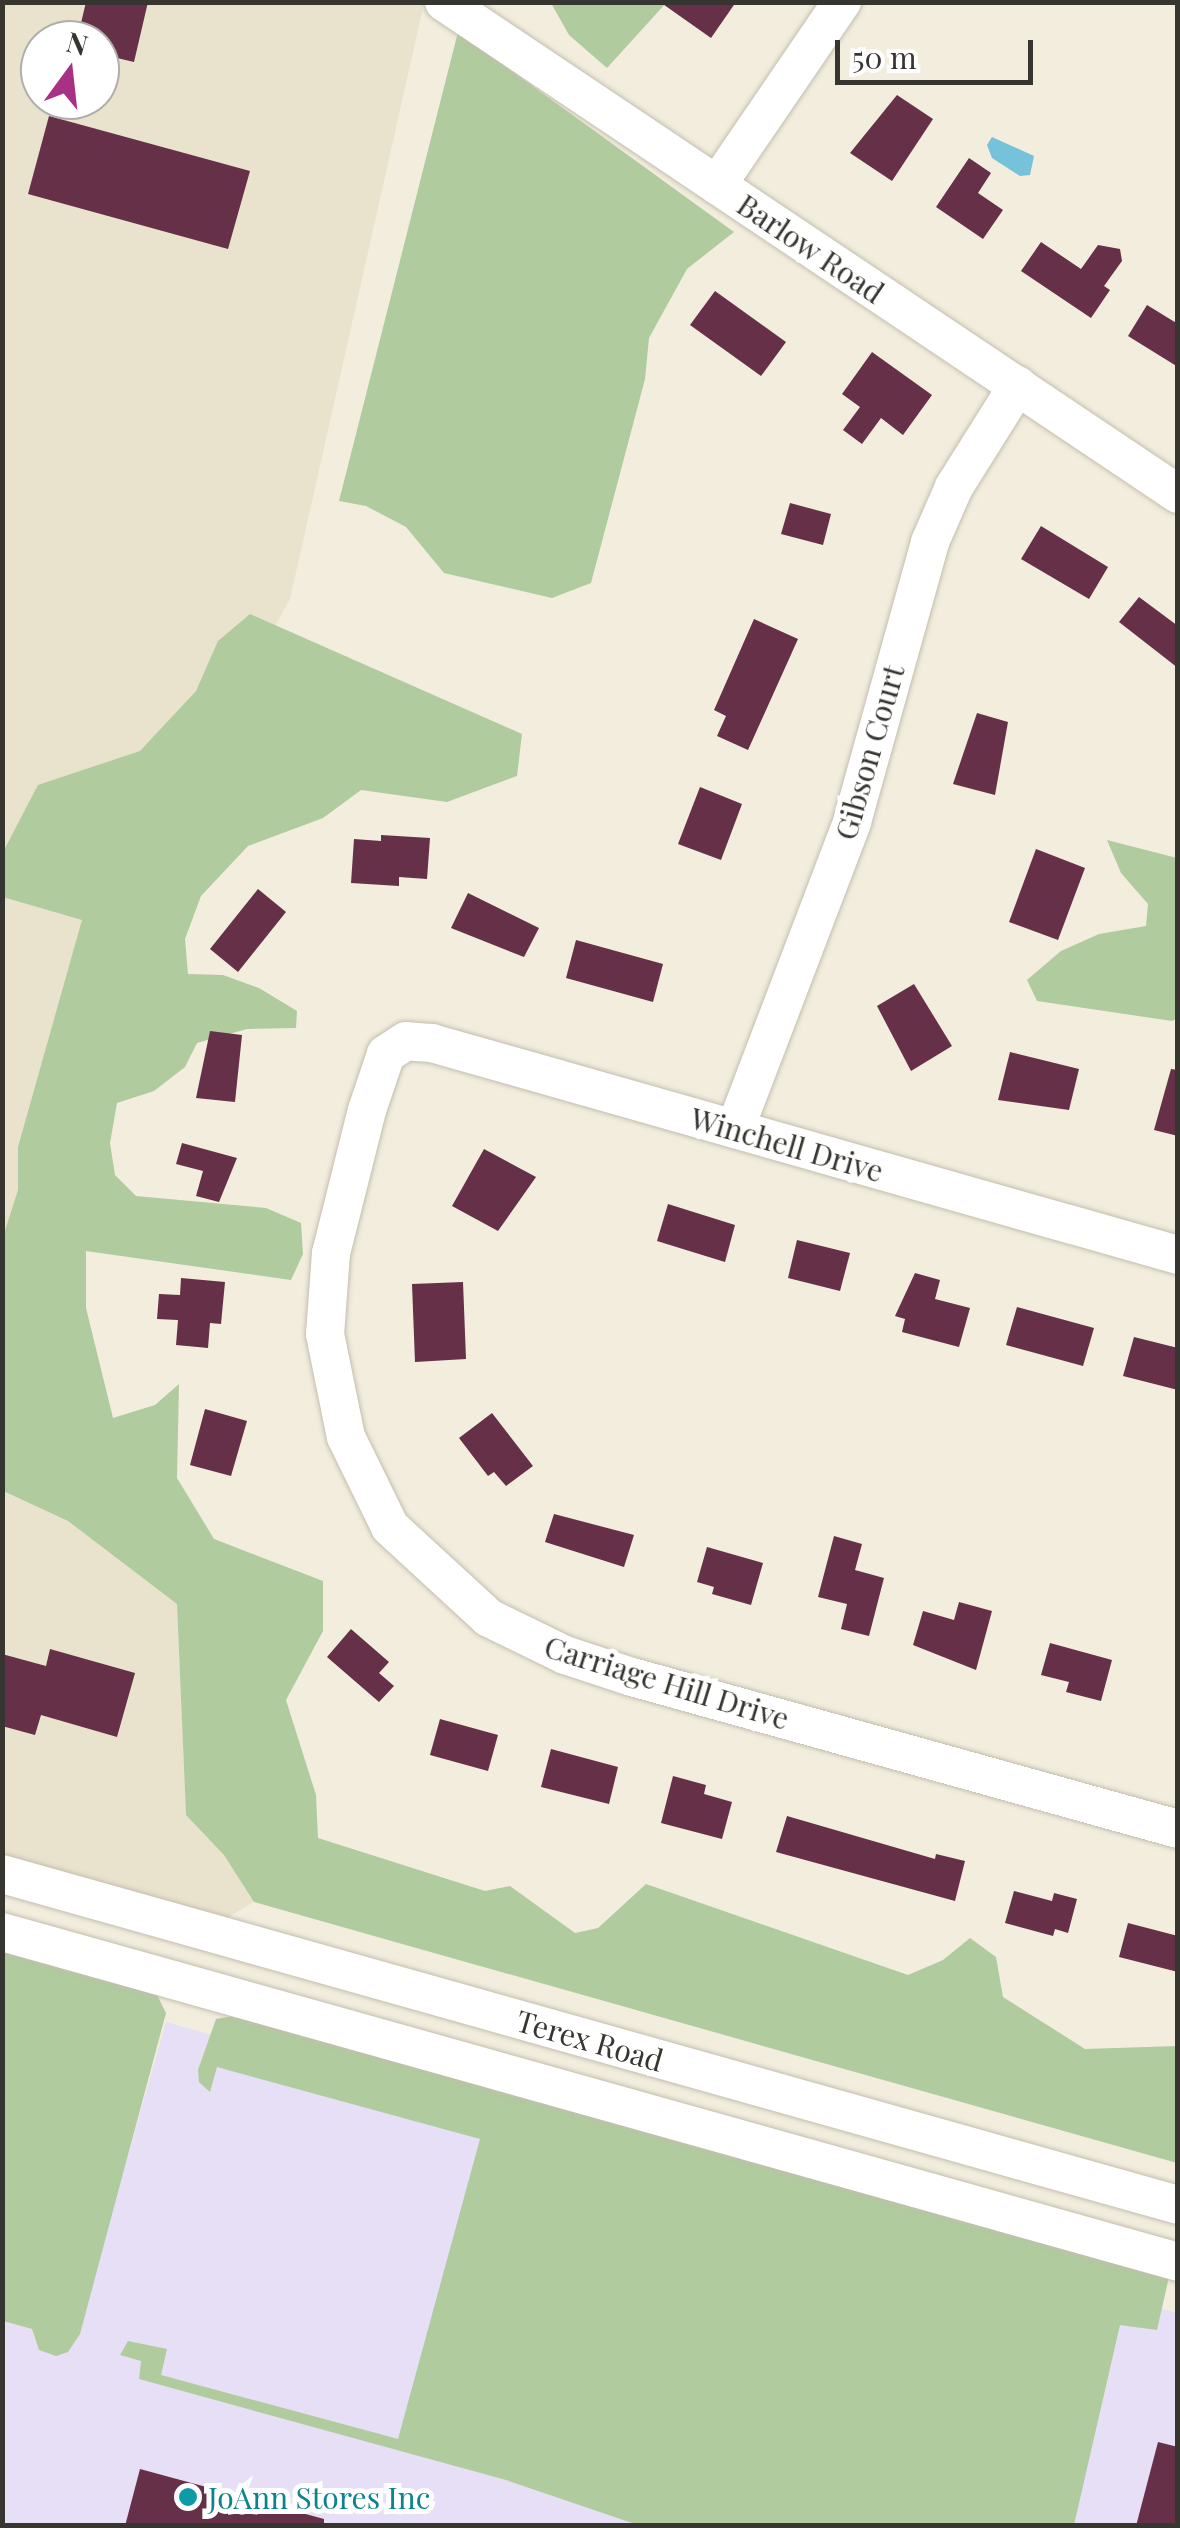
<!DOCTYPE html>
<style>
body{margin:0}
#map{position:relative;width:1180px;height:2528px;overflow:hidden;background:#f2eddd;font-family:"Playfair Display",serif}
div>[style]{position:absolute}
.built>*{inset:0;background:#e9e2cc}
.industrial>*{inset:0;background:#e6dff5}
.green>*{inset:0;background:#b0cb9e}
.water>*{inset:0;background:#76c2db}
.building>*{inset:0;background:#653048}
.roads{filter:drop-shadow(0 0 2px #c3beaf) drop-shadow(0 0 2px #c3beaf)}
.minor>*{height:38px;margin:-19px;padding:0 19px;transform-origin:19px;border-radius:19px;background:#fff}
.dots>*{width:28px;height:28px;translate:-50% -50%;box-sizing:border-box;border:5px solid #fff;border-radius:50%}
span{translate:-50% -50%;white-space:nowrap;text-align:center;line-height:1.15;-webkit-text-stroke:10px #fff;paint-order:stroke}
.street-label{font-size:30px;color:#37352f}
.culture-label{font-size:30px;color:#0d838f}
.left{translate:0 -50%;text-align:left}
.frame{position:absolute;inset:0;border:5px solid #37352f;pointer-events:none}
.north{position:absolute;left:20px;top:20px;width:100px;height:100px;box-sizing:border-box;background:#fff;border:2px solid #afaeac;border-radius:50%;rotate:15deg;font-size:28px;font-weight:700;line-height:40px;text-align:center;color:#37352f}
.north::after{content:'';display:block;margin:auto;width:35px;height:45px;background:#a83085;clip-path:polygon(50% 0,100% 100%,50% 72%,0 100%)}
.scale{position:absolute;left:835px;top:40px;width:198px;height:45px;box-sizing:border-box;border:5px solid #37352f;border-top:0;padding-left:12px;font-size:30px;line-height:35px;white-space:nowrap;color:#37352f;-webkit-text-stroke:8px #fff;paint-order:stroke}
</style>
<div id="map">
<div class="built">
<i style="clip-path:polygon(evenodd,3px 3px,424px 3px,290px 599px,158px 838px,33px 1169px,3px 1275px,3px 3px,40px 40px,100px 40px,100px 100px,40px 100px,40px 40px)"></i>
<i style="clip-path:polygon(2px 1491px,68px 1521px,177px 1604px,186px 1814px,224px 1855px,254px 1902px,203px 1931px,3px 1874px)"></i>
</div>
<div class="industrial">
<i style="clip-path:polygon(166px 2022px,1177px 2313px,1177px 2525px,3px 2525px,2px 2321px,32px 2329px,35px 2341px,75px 2342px)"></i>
</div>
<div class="green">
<i style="clip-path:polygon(551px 3px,666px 3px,607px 68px,569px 35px)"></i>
<i style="clip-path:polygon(458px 32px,734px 232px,687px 269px,649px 338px,645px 379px,591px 583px,552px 598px,444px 573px,406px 527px,366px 506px,339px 501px)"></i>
<i style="clip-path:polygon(250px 614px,522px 734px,517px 776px,447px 802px,361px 790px,323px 818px,248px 846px,201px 896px,185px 939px,188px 974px,223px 975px,259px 988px,297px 1011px,296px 1028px,247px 1029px,197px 1043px,185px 1067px,154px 1091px,117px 1103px,110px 1143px,115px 1175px,136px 1196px,266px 1208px,301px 1223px,303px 1254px,291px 1280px,86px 1251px,86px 1308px,113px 1418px,155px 1405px,179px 1384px,177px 1478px,214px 1539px,323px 1581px,323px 1631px,286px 1700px,316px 1795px,318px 1838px,485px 1891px,510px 1886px,575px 1933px,598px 1928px,646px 1884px,908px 1975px,943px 1960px,970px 1938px,996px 1957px,1003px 1997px,1085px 2049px,1177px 2046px,1177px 2163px,254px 1902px,224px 1855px,186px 1815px,177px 1604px,68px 1521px,3px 1491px,3px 1237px,18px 1190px,18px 1147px,82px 920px,3px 897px,3px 852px,38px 785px,140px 751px,196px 691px,218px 641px)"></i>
<i style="clip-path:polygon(1107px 840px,1177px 858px,1178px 1018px,1172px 1021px,1037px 1001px,1027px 980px,1061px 951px,1099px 934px,1146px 926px,1148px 904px,1121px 873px)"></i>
<i style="clip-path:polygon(2px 1943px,156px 1993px,166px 2013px,80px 2334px,68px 2352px,56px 2356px,39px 2350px,32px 2329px,3px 2321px)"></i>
<i style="clip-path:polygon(245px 2014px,1169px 2277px,1157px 2330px,1120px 2325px,1074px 2525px,638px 2525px,506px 2480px,139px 2379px,141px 2361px,120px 2355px,128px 2341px,167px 2349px,161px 2375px,398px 2439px,480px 2139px,217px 2067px,210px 2092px,199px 2082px,198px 2070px,216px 2019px)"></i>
</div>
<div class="water">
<i style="clip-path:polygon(992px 137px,1034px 156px,1030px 175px,1020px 176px,992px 158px,987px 145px)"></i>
</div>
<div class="building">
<i style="clip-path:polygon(86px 2px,148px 2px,134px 62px,100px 54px,100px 40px,77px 40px)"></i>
<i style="clip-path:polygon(660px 2px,736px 2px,711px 38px)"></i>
<i style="clip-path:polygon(897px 95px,933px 119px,892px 181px,850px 153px)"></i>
<i style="clip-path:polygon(49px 116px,250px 171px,228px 249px,28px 194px)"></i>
<i style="clip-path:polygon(969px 158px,991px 173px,978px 193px,1003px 210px,983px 239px,936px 207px)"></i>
<i style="clip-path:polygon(1041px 242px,1081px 269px,1098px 245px,1120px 249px,1122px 261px,1104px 286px,1110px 290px,1091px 318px,1021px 271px)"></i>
<i style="clip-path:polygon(715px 291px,786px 342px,761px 376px,690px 325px)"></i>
<i style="clip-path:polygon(1147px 305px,1178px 324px,1178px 367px,1128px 336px)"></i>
<i style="clip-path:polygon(872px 352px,932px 395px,903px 435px,881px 418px,862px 444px,843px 430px,860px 407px,842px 394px)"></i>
<i style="clip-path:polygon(790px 503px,831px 514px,823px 545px,781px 534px)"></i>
<i style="clip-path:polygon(1041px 526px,1108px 567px,1089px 599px,1021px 559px)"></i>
<i style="clip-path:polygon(1139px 597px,1178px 626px,1178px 668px,1119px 622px)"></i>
<i style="clip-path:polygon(754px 619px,798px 639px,748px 750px,717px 736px,726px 716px,714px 710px)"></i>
<i style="clip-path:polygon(977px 713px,1008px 722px,995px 795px,953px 784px)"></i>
<i style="clip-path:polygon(700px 787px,742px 804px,721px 860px,678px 844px)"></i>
<i style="clip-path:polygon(381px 835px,430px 838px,427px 879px,399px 877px,399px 886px,351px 883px,354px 839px,381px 841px)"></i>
<i style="clip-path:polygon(1036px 849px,1085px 868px,1058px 940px,1009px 922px)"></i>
<i style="clip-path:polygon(258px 889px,286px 912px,238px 972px,210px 949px)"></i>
<i style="clip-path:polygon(468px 893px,539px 928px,524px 957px,451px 928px)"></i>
<i style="clip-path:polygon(576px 940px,663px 964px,653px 1002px,566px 978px)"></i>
<i style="clip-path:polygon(914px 984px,952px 1046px,911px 1071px,877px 1006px)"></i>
<i style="clip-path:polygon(210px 1031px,242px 1035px,235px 1102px,196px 1098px)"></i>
<i style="clip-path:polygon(1010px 1052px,1079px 1069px,1069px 1110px,998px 1100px)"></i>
<i style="clip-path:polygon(1171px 1069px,1178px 1070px,1178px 1136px,1154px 1130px)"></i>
<i style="clip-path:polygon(182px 1143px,237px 1158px,219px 1202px,196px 1196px,203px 1171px,176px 1164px)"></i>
<i style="clip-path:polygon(484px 1149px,536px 1177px,498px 1231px,452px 1206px)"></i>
<i style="clip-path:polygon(668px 1204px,735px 1225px,725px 1262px,657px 1241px)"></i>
<i style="clip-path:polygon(797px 1240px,850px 1253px,840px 1291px,788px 1278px)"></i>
<i style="clip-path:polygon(915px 1273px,940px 1280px,935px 1299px,970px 1308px,959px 1347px,902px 1332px,905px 1319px,895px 1316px)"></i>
<i style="clip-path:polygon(181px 1278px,225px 1282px,221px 1324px,210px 1323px,208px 1348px,176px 1345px,178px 1320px,157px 1319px,159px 1294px,180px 1295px)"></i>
<i style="clip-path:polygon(463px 1282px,466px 1359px,415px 1362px,412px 1284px)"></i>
<i style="clip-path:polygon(1017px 1307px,1094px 1328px,1083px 1366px,1006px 1345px)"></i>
<i style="clip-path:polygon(1134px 1337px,1178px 1348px,1178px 1390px,1123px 1376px)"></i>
<i style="clip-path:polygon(205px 1409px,247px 1421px,231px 1476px,190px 1465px)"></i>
<i style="clip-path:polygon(492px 1413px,533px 1466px,506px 1486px,494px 1472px,488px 1476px,459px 1438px)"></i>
<i style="clip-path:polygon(554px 1514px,634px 1535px,624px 1567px,545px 1542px)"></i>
<i style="clip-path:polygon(834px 1536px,862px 1544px,855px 1570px,884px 1578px,869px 1636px,841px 1629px,847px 1604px,818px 1597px)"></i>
<i style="clip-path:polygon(707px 1547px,763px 1563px,751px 1605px,712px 1594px,714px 1587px,697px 1582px)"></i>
<i style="clip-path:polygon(959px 1602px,992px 1611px,976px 1670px,913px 1645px,923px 1611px,954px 1620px)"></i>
<i style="clip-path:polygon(351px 1629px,389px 1662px,379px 1673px,394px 1686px,379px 1702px,327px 1657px)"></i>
<i style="clip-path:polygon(1050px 1643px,1112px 1660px,1101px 1701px,1066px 1692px,1069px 1682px,1041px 1675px)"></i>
<i style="clip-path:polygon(50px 1649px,135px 1673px,117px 1737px,41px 1715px,35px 1735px,2px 1726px,2px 1654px,46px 1666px)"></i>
<i style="clip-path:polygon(440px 1719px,498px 1735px,488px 1771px,430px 1755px)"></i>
<i style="clip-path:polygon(551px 1749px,618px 1767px,609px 1804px,541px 1787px)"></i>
<i style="clip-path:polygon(673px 1776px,706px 1785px,704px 1794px,732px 1802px,722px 1839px,661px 1823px)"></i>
<i style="clip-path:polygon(787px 1816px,935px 1859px,936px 1854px,965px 1861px,955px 1901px,776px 1852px)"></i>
<i style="clip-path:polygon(1014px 1891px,1052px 1901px,1054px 1893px,1077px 1899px,1068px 1933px,1055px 1929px,1053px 1936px,1005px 1923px)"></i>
<i style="clip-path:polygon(1128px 1923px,1178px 1936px,1178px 1972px,1119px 1957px)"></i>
<i style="clip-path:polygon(1158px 2442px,1178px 2447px,1178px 2526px,1136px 2526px)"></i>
<i style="clip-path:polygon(140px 2469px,324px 2519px,324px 2526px,125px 2526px)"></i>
</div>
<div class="roads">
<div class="minor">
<i style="left:444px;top:2px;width:884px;rotate:33.83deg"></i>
<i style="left:717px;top:185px;width:222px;rotate:-55.7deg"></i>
<i style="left:735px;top:1129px;width:329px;rotate:-69.1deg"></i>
<i style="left:852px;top:822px;width:291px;rotate:-74.4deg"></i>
<i style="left:930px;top:542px;width:60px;rotate:-66.4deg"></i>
<i style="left:954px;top:487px;width:120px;rotate:-57.9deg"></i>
<i style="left:1178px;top:1255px;width:776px;rotate:-164.14deg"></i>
<i style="left:432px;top:1043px;width:26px;rotate:-176deg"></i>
<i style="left:406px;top:1041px;width:24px;rotate:147deg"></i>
<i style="left:386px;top:1054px;width:59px;rotate:108.7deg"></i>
<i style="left:367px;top:1110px;width:147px;rotate:104.1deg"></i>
<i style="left:331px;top:1253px;width:81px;rotate:94.2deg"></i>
<i style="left:325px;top:1334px;width:105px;rotate:78.5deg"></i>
<i style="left:346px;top:1437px;width:100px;rotate:63.9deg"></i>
<i style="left:390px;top:1527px;width:134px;rotate:42.6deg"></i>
<i style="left:489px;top:1618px;width:85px;rotate:26deg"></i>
<i style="left:565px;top:1655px;width:71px;rotate:18.2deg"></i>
<i style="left:632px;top:1677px;width:567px;rotate:15.56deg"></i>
<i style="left:2px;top:1874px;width:1222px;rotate:15.72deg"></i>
<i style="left:2px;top:1932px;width:1221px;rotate:15.67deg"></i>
</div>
</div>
<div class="dots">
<i style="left:188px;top:2497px;background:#0f9aa8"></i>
</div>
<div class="street-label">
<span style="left:811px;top:248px;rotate:34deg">Barlow Road</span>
<span style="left:869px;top:752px;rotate:-74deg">Gibson Court</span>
<span style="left:787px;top:1144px;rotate:16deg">Winchell Drive</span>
<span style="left:667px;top:1682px;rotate:17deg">Carriage Hill Drive</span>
<span style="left:590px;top:2040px;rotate:16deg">Terex Road</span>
</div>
<div class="culture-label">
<span class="left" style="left:208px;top:2497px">JoAnn Stores Inc</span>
</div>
<div class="frame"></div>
<div class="north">N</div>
<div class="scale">50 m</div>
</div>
